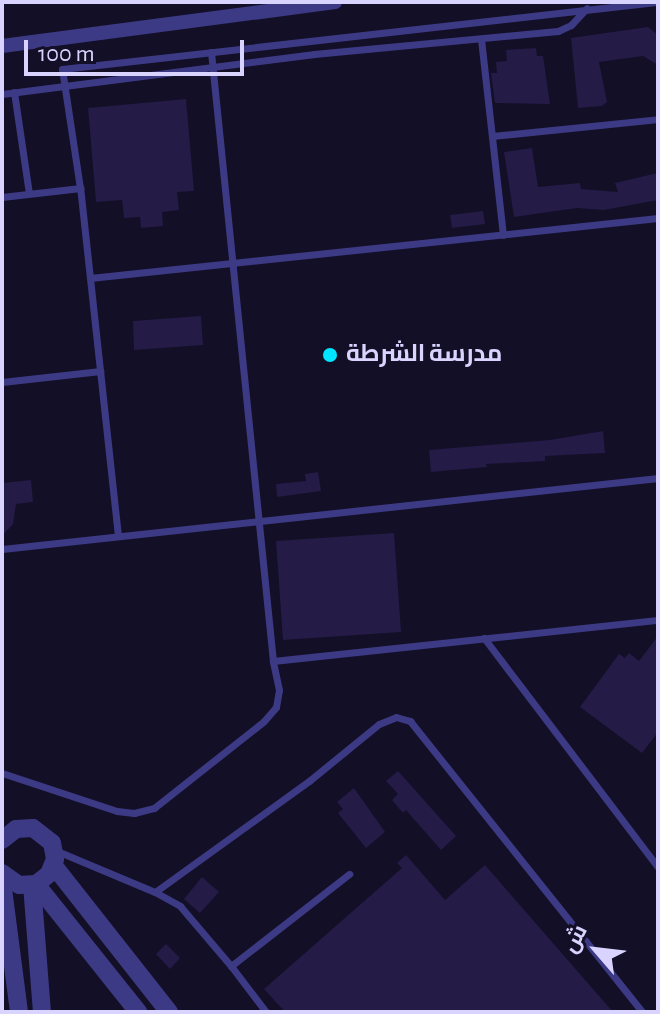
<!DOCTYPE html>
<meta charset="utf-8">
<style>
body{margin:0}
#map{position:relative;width:660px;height:1014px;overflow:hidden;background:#130f26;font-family:"Alegreya Sans",Cairo,sans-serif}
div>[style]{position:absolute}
.building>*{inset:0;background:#241b47}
.service>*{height:7px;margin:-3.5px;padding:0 3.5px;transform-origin:3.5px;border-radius:3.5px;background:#3d3a85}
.minor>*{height:14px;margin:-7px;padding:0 7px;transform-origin:7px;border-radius:7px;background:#3d3a85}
.tertiary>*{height:18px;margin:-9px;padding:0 9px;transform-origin:9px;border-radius:9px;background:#3d3a85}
.dots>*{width:22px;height:22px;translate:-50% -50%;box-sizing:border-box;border:4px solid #130f26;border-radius:50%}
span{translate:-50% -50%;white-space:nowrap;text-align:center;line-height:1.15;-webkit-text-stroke:8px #130f26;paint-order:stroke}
.poi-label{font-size:24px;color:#d9d4ff;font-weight:700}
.left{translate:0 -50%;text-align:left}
.frame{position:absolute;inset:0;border:4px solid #d9d4ff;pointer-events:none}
.north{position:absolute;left:556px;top:910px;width:80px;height:80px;-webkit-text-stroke:6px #130f26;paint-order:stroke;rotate:298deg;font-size:22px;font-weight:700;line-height:32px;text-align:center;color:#d9d4ff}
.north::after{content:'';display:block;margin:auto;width:28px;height:36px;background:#d9d4ff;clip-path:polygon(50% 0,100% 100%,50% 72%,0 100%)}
.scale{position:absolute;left:24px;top:40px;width:220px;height:36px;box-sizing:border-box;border:4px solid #d9d4ff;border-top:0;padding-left:10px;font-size:24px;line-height:28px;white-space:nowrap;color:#d9d4ff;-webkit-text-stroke:6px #130f26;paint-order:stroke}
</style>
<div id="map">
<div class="building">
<i style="clip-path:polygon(648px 27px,658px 35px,658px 65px,643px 56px,599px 62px,607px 102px,602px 106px,578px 108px,571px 38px)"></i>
<i style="clip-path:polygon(536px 48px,537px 56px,543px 56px,550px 104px,495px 103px,491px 73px,497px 73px,496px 62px,507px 61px,506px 50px)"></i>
<i style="clip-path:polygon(186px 99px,194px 191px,177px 192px,179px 210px,162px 212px,163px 226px,141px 228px,140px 217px,124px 218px,122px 200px,96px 202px,88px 108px)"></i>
<i style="clip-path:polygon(532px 148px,538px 187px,580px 183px,581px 189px,618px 192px,615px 183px,658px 173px,658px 200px,604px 210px,577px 208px,514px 217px,504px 152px)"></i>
<i style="clip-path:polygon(483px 211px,485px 224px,452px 228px,450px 215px)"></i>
<i style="clip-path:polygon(201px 316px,203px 345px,134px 350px,133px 321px)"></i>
<i style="clip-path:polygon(603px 431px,605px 453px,545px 456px,545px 461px,486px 464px,487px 467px,431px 472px,429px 450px,550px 440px)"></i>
<i style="clip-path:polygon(318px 472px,321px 491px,277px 497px,276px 484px,306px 481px,305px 474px)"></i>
<i style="clip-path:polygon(31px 480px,33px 502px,16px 504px,13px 524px,2px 536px,2px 483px)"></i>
<i style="clip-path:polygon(394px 533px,401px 632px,283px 640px,276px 541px)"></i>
<i style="clip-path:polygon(658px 636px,658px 732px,642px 753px,580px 707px,619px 654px,625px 658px,629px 653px,639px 661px)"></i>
<i style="clip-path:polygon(398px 771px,456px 836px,441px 850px,406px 810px,403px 813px,392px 800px,398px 794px,386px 781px)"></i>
<i style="clip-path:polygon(354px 788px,385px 832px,366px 848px,338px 813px,343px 809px,337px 802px)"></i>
<i style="clip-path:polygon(406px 855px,445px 900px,485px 865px,613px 1012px,285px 1012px,264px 989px,402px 868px,397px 863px)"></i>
<i style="clip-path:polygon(202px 877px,219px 892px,200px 913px,184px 899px)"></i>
<i style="clip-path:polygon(166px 944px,180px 958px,170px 969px,156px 954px)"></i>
</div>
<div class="service">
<i style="left:481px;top:39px;width:197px;rotate:83.6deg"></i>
<i style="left:211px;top:52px;width:612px;rotate:84.19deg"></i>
<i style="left:273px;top:661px;width:387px;rotate:-6.1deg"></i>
<i style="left:14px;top:92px;width:102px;rotate:81.6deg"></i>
<i style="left:2px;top:94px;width:315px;rotate:-7.3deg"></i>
<i style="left:314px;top:54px;width:245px;rotate:-5.4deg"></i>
<i style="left:558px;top:31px;width:14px;rotate:-25deg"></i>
<i style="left:571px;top:25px;width:23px;rotate:-47deg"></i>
<i style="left:492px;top:136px;width:167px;rotate:-5.8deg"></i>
<i style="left:2px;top:197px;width:79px;rotate:-6.6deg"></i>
<i style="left:90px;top:278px;width:571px;rotate:-6.03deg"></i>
<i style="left:2px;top:382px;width:99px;rotate:-6.4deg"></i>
<i style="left:118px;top:536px;width:350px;rotate:-96.2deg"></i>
<i style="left:80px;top:188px;width:120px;rotate:-98.6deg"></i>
<i style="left:62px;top:69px;width:598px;rotate:-6.44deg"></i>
<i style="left:2px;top:549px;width:660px;rotate:-6.18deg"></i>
<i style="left:484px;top:638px;width:288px;rotate:52.8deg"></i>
<i style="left:2px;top:773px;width:121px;rotate:18.3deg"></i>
<i style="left:117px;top:811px;width:17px;rotate:7deg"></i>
<i style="left:134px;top:813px;width:21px;rotate:-14deg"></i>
<i style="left:154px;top:808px;width:140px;rotate:-38.3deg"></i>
<i style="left:264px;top:721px;width:18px;rotate:-49deg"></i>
<i style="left:276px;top:707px;width:17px;rotate:-80deg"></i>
<i style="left:279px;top:690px;width:30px;rotate:-102deg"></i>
<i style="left:57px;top:851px;width:106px;rotate:22.7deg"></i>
<i style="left:155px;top:892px;width:29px;rotate:29deg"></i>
<i style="left:180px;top:906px;width:79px;rotate:49.6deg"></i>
<i style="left:231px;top:966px;width:150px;rotate:-37.9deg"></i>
<i style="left:155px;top:892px;width:190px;rotate:-35.8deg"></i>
<i style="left:309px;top:781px;width:90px;rotate:-39.2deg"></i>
<i style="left:379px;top:724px;width:18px;rotate:-22deg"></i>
<i style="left:396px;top:717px;width:15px;rotate:16deg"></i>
<i style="left:410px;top:721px;width:372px;rotate:51.4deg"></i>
<i style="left:231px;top:966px;width:58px;rotate:52.7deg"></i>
</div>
<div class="minor">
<i style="left:2px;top:46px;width:336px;rotate:-7.5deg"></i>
</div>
<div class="tertiary">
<i style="left:2px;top:840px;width:18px;rotate:-38deg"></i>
<i style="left:16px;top:829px;width:17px;rotate:-3deg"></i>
<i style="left:33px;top:828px;width:24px;rotate:38deg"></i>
<i style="left:52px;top:843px;width:16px;rotate:79deg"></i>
<i style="left:55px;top:859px;width:16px;rotate:112deg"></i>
<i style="left:49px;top:874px;width:16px;rotate:142deg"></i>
<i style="left:36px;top:884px;width:17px;rotate:177deg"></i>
<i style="left:19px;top:885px;width:21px;rotate:-145deg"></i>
<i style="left:54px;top:866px;width:186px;rotate:51.8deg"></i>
<i style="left:2px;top:881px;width:132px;rotate:82.6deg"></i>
<i style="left:36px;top:884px;width:164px;rotate:51.4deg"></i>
<i style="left:32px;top:885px;width:127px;rotate:85.5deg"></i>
</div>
<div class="dots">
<i style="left:330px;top:355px;background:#00e5ff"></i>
</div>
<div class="poi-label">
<span class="left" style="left:346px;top:355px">مدرسة الشرطة</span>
</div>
<div class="frame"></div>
<div class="north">ش</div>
<div class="scale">100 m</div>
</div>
